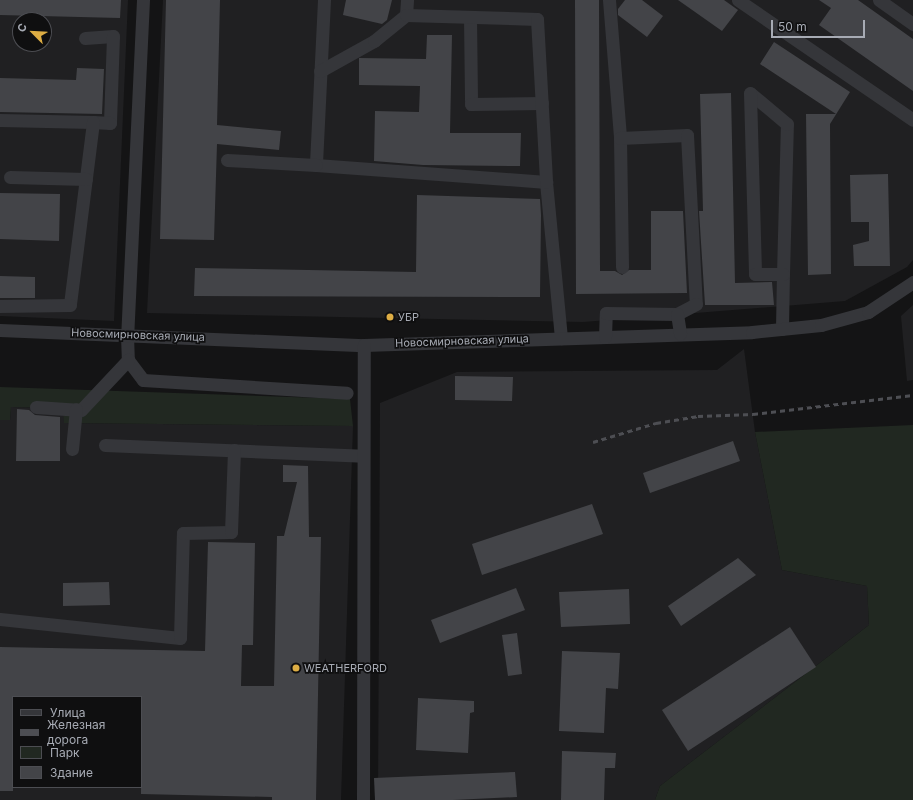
<!DOCTYPE html>
<meta charset="utf-8">
<style>
body{margin:0}
#map{position:relative;width:913px;height:800px;overflow:hidden;background:#141415;font-family:Inter,sans-serif}
div>[style]{position:absolute}
.built>*{inset:0;background:#202022}
.green>*{inset:0;background:#212821}
.building>*{inset:0;background:#434448}
.minor>*{height:13px;margin:-6.5px;padding:0 6.5px;transform-origin:6.5px;border-radius:6.5px;background:#35363a}
.rail>*{height:3px;margin-top:-1.5px;transform-origin:0;background:repeating-linear-gradient(90deg,#4d4e53 0 5px,transparent 0 9px)}
.dots>*{width:11px;height:11px;translate:-50% -50%;box-sizing:border-box;border:2px solid #0f0f10;border-radius:50%}
span{translate:-50% -50%;white-space:nowrap;text-align:center;line-height:1.15;-webkit-text-stroke:3.5px #0f0f10;paint-order:stroke}
.poi-label{font-size:11px;color:#a7abb4}
.left{translate:0 -50%;text-align:left}
.street-label{font-size:11px;color:#a7abb4}
.legend{position:absolute;left:12px;top:696px;width:130px;height:92px;box-sizing:border-box;background:#0f0f10;border:1px solid #4c4d52;margin:0;padding:5px 7px;list-style:none;font-size:12px;color:#a7abb4}
.legend li{display:flex;align-items:center;gap:8px;height:20px}
.legend b{width:20px;border:1px solid #4c4d52}
.north{position:absolute;left:12px;top:12px;width:40px;height:40px;box-sizing:border-box;background:#0f0f10;border:1px solid #4c4d52;border-radius:50%;rotate:294deg;font-size:11px;font-weight:700;line-height:16px;text-align:center;color:#a7abb4}
.north::after{content:'';display:block;margin:auto;width:14px;height:18px;background:#ddad44;clip-path:polygon(50% 0,100% 100%,50% 72%,0 100%)}
.scale{position:absolute;left:771px;top:20px;width:94px;height:18px;box-sizing:border-box;border:2px solid #a7abb4;border-top:0;padding-left:5px;font-size:12px;line-height:14px;white-space:nowrap;color:#a7abb4;-webkit-text-stroke:3px #0f0f10;paint-order:stroke}
</style>
<div id="map">
<div class="built">
<i style="clip-path:polygon(evenodd,0 0,128px 0,114px 321px,0 316px,0 0,20px 20px,44px 20px,44px 44px,20px 44px,20px 20px)"></i>
<i style="clip-path:polygon(163px 0,913px 0,913px 260px,907px 267px,845px 301px,583px 322px,147px 313px)"></i>
<i style="clip-path:polygon(913px 305px,913px 380px,907px 381px,901px 316px)"></i>
<i style="clip-path:polygon(744px 349px,755px 432px,782px 570px,867px 586px,869px 625px,660px 786px,655px 800px,378px 800px,380px 403px,457px 372px,717px 370px)"></i>
<i style="clip-path:polygon(evenodd,11px 407px,63px 408px,65px 423px,353px 426px,341px 800px,0 800px,0 420px,10px 420px,11px 407px,13px 697px,141px 697px,141px 787px,13px 787px,13px 697px)"></i>
</div>
<div class="green">
<i style="clip-path:polygon(0 387px,350px 399px,353px 426px,64px 423px,63px 408px,11px 407px,10px 420px,0 420px)"></i>
<i style="clip-path:polygon(913px 425px,913px 800px,655px 800px,660px 786px,869px 625px,867px 586px,782px 570px,755px 432px)"></i>
</div>
<div class="building">
<i style="clip-path:polygon(0 0,121px 0,120px 18px,0 15px)"></i>
<i style="clip-path:polygon(166px 0,220px 0,217px 125px,281px 131px,279px 150px,217px 144px,214px 240px,160px 239px)"></i>
<i style="clip-path:polygon(346px 0,392px 0,387px 20px,382px 24px,343px 15px)"></i>
<i style="clip-path:polygon(575px 0,599px 0,600px 271px,615px 271px,622px 275px,629px 270px,651px 270px,651px 211px,683px 211px,687px 293px,576px 294px)"></i>
<i style="clip-path:polygon(625px 0,642px 0,663px 16px,647px 37px,618px 15px,618px 9px)"></i>
<i style="clip-path:polygon(678px 0,724px 0,738px 10px,722px 31px)"></i>
<i style="clip-path:polygon(819px 0,858px 0,913px 39px,913px 91px,819px 25px,831px 8px)"></i>
<i style="clip-path:polygon(427px 35px,452px 35px,450px 133px,521px 133px,520px 166px,423px 165px,374px 161px,375px 111px,419px 112px,420px 86px,359px 85px,359px 58px,426px 59px)"></i>
<i style="clip-path:polygon(774px 42px,850px 92px,830px 124px,831px 274px,808px 275px,806px 114px,836px 114px,760px 64px)"></i>
<i style="clip-path:polygon(77px 68px,104px 69px,102px 114px,0 112px,0 78px,76px 80px)"></i>
<i style="clip-path:polygon(731px 93px,735px 283px,772px 282px,774px 305px,705px 305px,699px 211px,703px 211px,700px 94px)"></i>
<i style="clip-path:polygon(888px 174px,890px 266px,854px 266px,853px 245px,869px 241px,869px 222px,851px 222px,850px 175px)"></i>
<i style="clip-path:polygon(0 193px,60px 194px,59px 241px,0 239px)"></i>
<i style="clip-path:polygon(417px 195px,540px 199px,541px 215px,540px 297px,194px 296px,195px 268px,416px 272px)"></i>
<i style="clip-path:polygon(0 276px,35px 277px,35px 298px,0 298px)"></i>
<i style="clip-path:polygon(455px 376px,513px 377px,512px 401px,455px 400px)"></i>
<i style="clip-path:polygon(17px 409px,29px 410px,35px 415px,60px 417px,60px 461px,16px 461px)"></i>
<i style="clip-path:polygon(733px 441px,740px 461px,650px 493px,643px 473px)"></i>
<i style="clip-path:polygon(283px 465px,308px 466px,309px 537px,321px 537px,316px 800px,272px 800px,272px 797px,141px 794px,141px 697px,13px 697px,13px 791px,0 791px,0 647px,205px 651px,208px 542px,255px 543px,253px 645px,242px 645px,241px 686px,274px 686px,277px 536px,284px 536px,297px 482px,283px 482px)"></i>
<i style="clip-path:polygon(592px 504px,603px 534px,482px 575px,472px 544px)"></i>
<i style="clip-path:polygon(738px 558px,756px 575px,681px 626px,668px 606px)"></i>
<i style="clip-path:polygon(109px 582px,110px 605px,63px 606px,63px 583px)"></i>
<i style="clip-path:polygon(516px 588px,525px 610px,440px 643px,431px 620px)"></i>
<i style="clip-path:polygon(629px 589px,630px 624px,561px 627px,559px 592px)"></i>
<i style="clip-path:polygon(790px 627px,816px 667px,688px 751px,662px 710px)"></i>
<i style="clip-path:polygon(517px 633px,522px 674px,508px 676px,502px 635px)"></i>
<i style="clip-path:polygon(562px 651px,620px 653px,618px 689px,606px 688px,604px 733px,559px 731px)"></i>
<i style="clip-path:polygon(418px 698px,474px 701px,474px 712px,470px 713px,468px 753px,416px 750px)"></i>
<i style="clip-path:polygon(562px 751px,616px 753px,615px 768px,605px 768px,604px 800px,561px 800px)"></i>
<i style="clip-path:polygon(515px 772px,517px 797px,453px 800px,375px 800px,374px 778px)"></i>
</div>
<div class="minor">
<i style="left:143px;top:0;width:335px;rotate:92.7deg"></i>
<i style="left:127px;top:335px;width:25px;rotate:88deg"></i>
<i style="left:128px;top:360px;width:25px;rotate:53deg"></i>
<i style="left:143px;top:380px;width:204px;rotate:3.6deg"></i>
<i style="left:324px;top:0;width:165px;rotate:92.8deg"></i>
<i style="left:316px;top:165px;width:231px;rotate:4.2deg"></i>
<i style="left:546px;top:182px;width:157px;rotate:84.5deg"></i>
<i style="left:609px;top:0;width:138px;rotate:85.4deg"></i>
<i style="left:620px;top:138px;width:129px;rotate:89.1deg"></i>
<i style="left:738px;top:0;width:212px;rotate:34.4deg"></i>
<i style="left:879px;top:0;width:42px;rotate:35.2deg"></i>
<i style="left:406px;top:15px;width:15px;rotate:-86deg"></i>
<i style="left:470px;top:17px;width:87px;rotate:89.3deg"></i>
<i style="left:471px;top:104px;width:71px;rotate:-0.8deg"></i>
<i style="left:85px;top:38px;width:28px;rotate:-4deg"></i>
<i style="left:113px;top:36px;width:87px;rotate:92deg"></i>
<i style="left:110px;top:123px;width:17px;rotate:-177deg"></i>
<i style="left:320px;top:71px;width:62px;rotate:-29.1deg"></i>
<i style="left:374px;top:41px;width:41px;rotate:-39.1deg"></i>
<i style="left:406px;top:15px;width:131px;rotate:1.7deg"></i>
<i style="left:537px;top:19px;width:163px;rotate:86.8deg"></i>
<i style="left:0;top:120px;width:93px;rotate:1.2deg"></i>
<i style="left:93px;top:122px;width:184px;rotate:97.2deg"></i>
<i style="left:70px;top:305px;width:70px;rotate:179.2deg"></i>
<i style="left:620px;top:138px;width:67px;rotate:-2.6deg"></i>
<i style="left:687px;top:135px;width:169px;rotate:87deg"></i>
<i style="left:696px;top:304px;width:21px;rotate:152deg"></i>
<i style="left:227px;top:160px;width:89px;rotate:3.2deg"></i>
<i style="left:10px;top:177px;width:76px;rotate:1.5deg"></i>
<i style="left:782px;top:329px;width:55px;rotate:-89deg"></i>
<i style="left:783px;top:274px;width:150px;rotate:-88.5deg"></i>
<i style="left:787px;top:124px;width:48px;rotate:-140deg"></i>
<i style="left:750px;top:93px;width:181px;rotate:88.4deg"></i>
<i style="left:755px;top:274px;width:28px"></i>
<i style="left:0;top:330px;width:364px;rotate:2.4deg"></i>
<i style="left:364px;top:345px;width:388px;rotate:-1.9deg"></i>
<i style="left:752px;top:332px;width:69px;rotate:-5.8deg"></i>
<i style="left:821px;top:325px;width:49px;rotate:-15.5deg"></i>
<i style="left:868px;top:312px;width:54px;rotate:-33.7deg"></i>
<i style="left:605px;top:337px;width:24px;rotate:-88deg"></i>
<i style="left:606px;top:313px;width:71px;rotate:0.8deg"></i>
<i style="left:677px;top:314px;width:20px;rotate:81deg"></i>
<i style="left:36px;top:407px;width:45px;rotate:3.8deg"></i>
<i style="left:81px;top:410px;width:69px;rotate:-46.8deg"></i>
<i style="left:105px;top:445px;width:258px;rotate:2.4deg"></i>
<i style="left:72px;top:449px;width:40px;rotate:-84.3deg"></i>
<i style="left:0;top:619px;width:181px;rotate:6deg"></i>
<i style="left:180px;top:638px;width:105px;rotate:-88.4deg"></i>
<i style="left:183px;top:533px;width:48px;rotate:-1.2deg"></i>
<i style="left:231px;top:532px;width:82px;rotate:-87.9deg"></i>
<i style="left:363px;top:800px;width:455px;rotate:-89.9deg"></i>
</div>
<div class="rail">
<i style="left:593px;top:442px;width:66px;rotate:-16.8deg"></i>
<i style="left:656px;top:423px;width:43px;rotate:-9.5deg"></i>
<i style="left:698px;top:416px;width:55px;rotate:-2.1deg"></i>
<i style="left:753px;top:414px;width:161px;rotate:-6.8deg"></i>
</div>
<div class="dots">
<i style="left:390px;top:317px;background:#ddad44"></i>
<i style="left:296px;top:668px;background:#ddad44"></i>
</div>
<div class="poi-label">
<span class="left" style="left:398px;top:317px">УБР</span>
<span class="left" style="left:304px;top:668px">WEATHERFORD</span>
</div>
<div class="street-label">
<span style="left:138px;top:335px;rotate:2deg">Новосмирновская улица</span>
<span style="left:462px;top:341px;rotate:-2deg">Новосмирновская улица</span>
</div>
<ul class="legend">
<li><b style="height:5px;background:#35363a"></b>Улица</li>
<li><b style="height:5px;background:#4d4e53"></b>Железная дорога</li>
<li><b style="height:11px;background:#212821"></b>Парк</li>
<li><b style="height:11px;background:#434448"></b>Здание</li>
</ul>
<div class="north">С</div>
<div class="scale">50 m</div>
</div>
